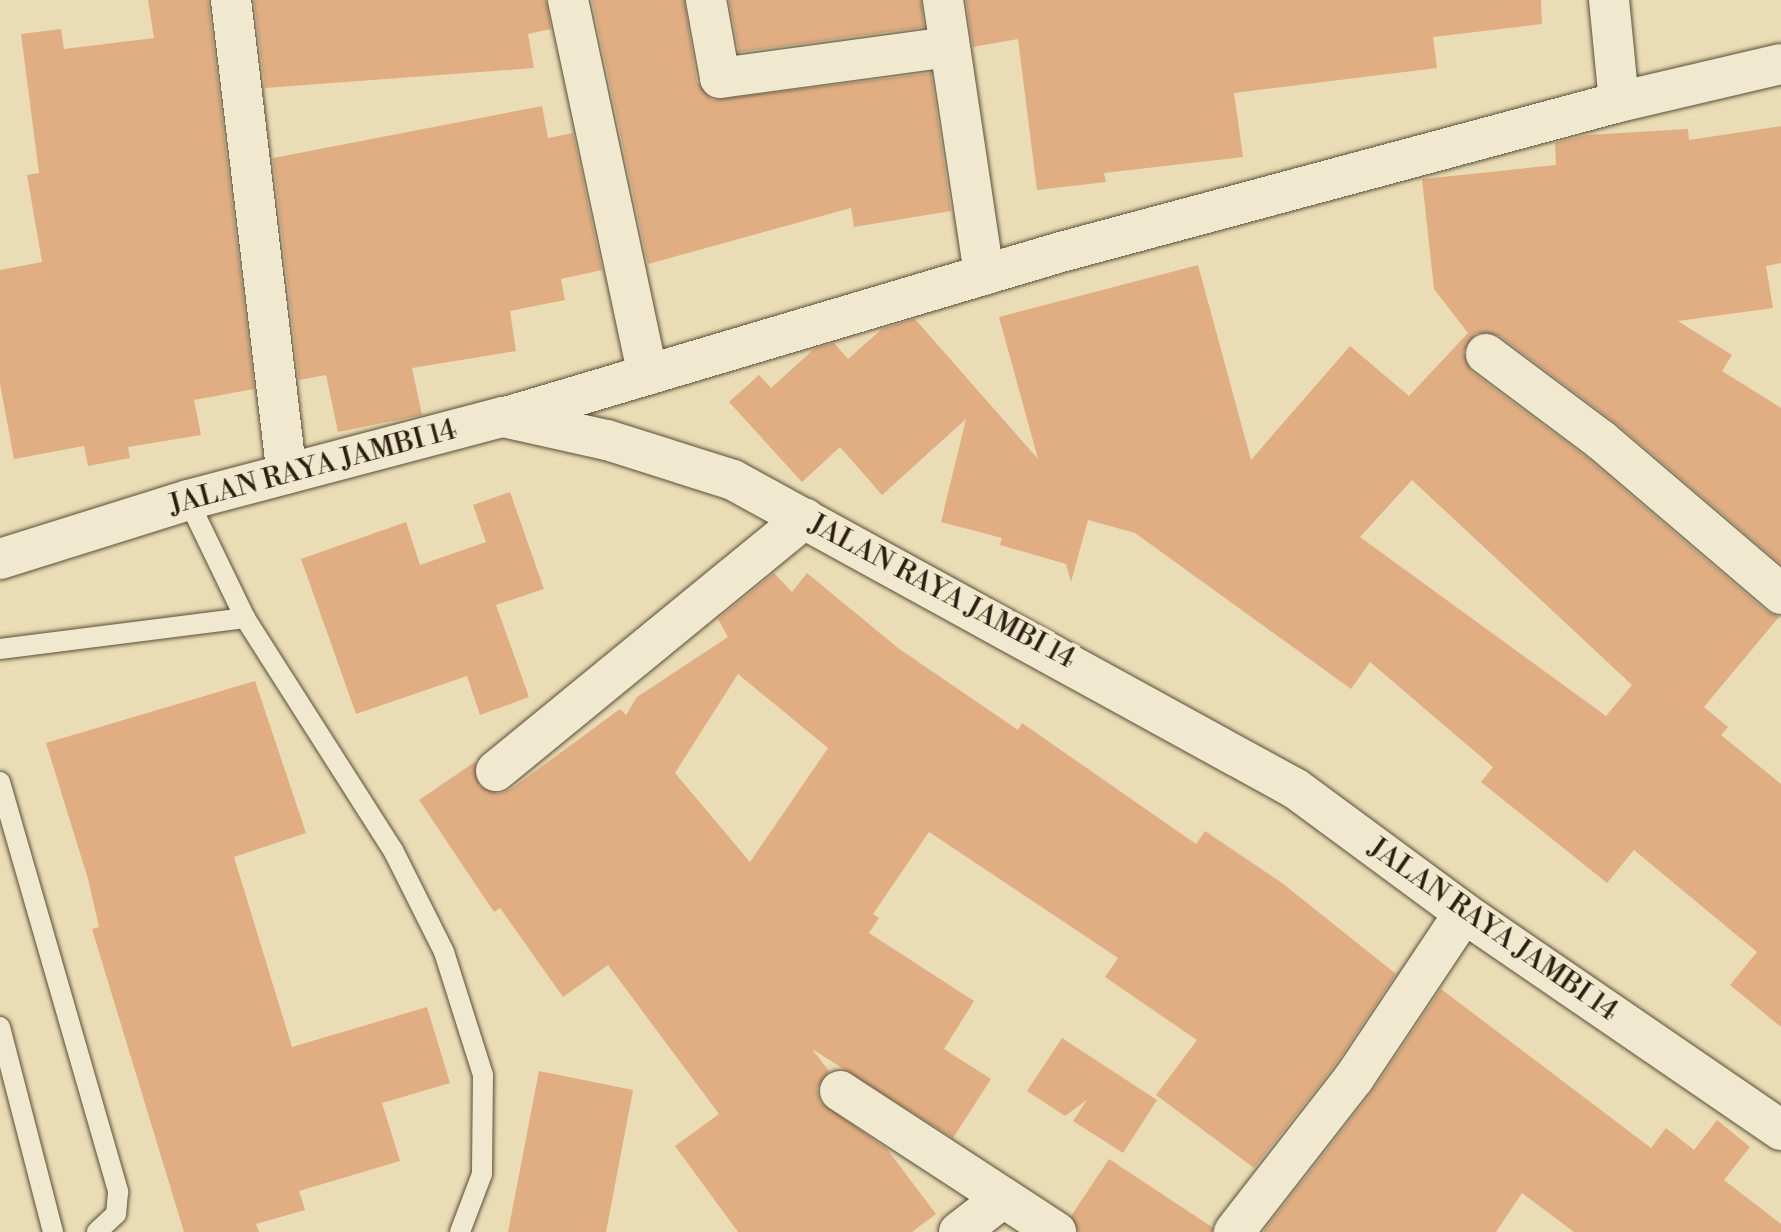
<!DOCTYPE html>
<style>
body{margin:0}
#map{position:relative;width:1781px;height:1232px;overflow:hidden;background:#eaddb5;font-family:"Libre Bodoni",serif}
div>[style]{position:absolute}
.building>*{inset:0;background:#e1ae83}
.roads{filter:drop-shadow(0 0 2px #5a4e39) drop-shadow(0 0 2px #5a4e39)}
.lane>*{height:20px;margin:-10px;padding:0 10px;transform-origin:10px;border-radius:10px;background:#f1e9cf}
.street>*{height:40px;margin:-20px;padding:0 20px;transform-origin:20px;border-radius:20px;background:#f1e9cf}
span{translate:-50% -50%;white-space:nowrap;text-align:center;line-height:1.15;-webkit-text-stroke:8px #f1e9cf;paint-order:stroke}
.street-label{font-size:28px;color:#2a1f10}
</style>
<div id="map">
<div class="building">
<i style="clip-path:polygon(148px 0,208px 0,254px 389px,194px 400px,201px 435px,128px 447px,130px 458px,88px 466px,84px 446px,14px 459px,0 384px,0 270px,42px 262px,27px 175px,39px 173px,21px 34px,61px 29px,64px 49px,154px 38px)"></i>
<i style="clip-path:polygon(254px 0,546px 0,551px 29px,528px 34px,534px 68px,265px 88px)"></i>
<i style="clip-path:polygon(592px 0,684px 0,697px 82px,712px 100px,931px 73px,951px 211px,854px 227px,851px 208px,648px 264px)"></i>
<i style="clip-path:polygon(729px 0,921px 0,924px 27px,739px 52px)"></i>
<i style="clip-path:polygon(966px 0,1541px 0,1542px 24px,1433px 37px,1437px 68px,1234px 93px,1243px 157px,1104px 173px,1106px 182px,1037px 190px,1018px 39px,973px 47px)"></i>
<i style="clip-path:polygon(542px 106px,548px 138px,573px 133px,602px 270px,561px 279px,565px 300px,510px 311px,516px 351px,412px 368px,422px 415px,338px 432px,326px 375px,299px 380px,273px 158px)"></i>
<i style="clip-path:polygon(evenodd,1781px 126px,1781px 263px,1766px 266px,1773px 308px,1678px 321px,1732px 355px,1722px 371px,1781px 408px,1781px 564px,1616px 423px,1500px 336px,1476px 333px,1463px 352px,1472px 372px,1587px 458px,1766px 611px,1779px 617px,1704px 707px,1728px 727px,1721px 735px,1781px 784px,1781px 1027px,1730px 985px,1757px 952px,1634px 850px,1607px 883px,1481px 782px,1493px 767px,1370px 662px,1351px 689px,1135px 533px,1088px 520px,1071px 582px,1066px 564px,1000px 545px,1002px 538px,941px 522px,966px 419px,882px 495px,840px 447px,802px 482px,729px 402px,759px 375px,771px 388px,814px 349px,834px 343px,848px 359px,882px 329px,915px 319px,1038px 459px,999px 317px,1198px 265px,1251px 460px,1350px 346px,1409px 396px,1468px 333px,1434px 289px,1422px 179px,1556px 165px,1555px 143px,1587px 135px,1688px 129px,1689px 140px,1781px 126px,1412px 480px,1632px 685px,1606px 716px,1360px 537px,1412px 480px)"></i>
<i style="clip-path:polygon(510px 492px,544px 589px,496px 605px,529px 697px,480px 715px,467px 676px,356px 714px,301px 559px,406px 522px,420px 565px,486px 542px,473px 505px)"></i>
<i style="clip-path:polygon(evenodd,774px 573px,792px 592px,807px 573px,898px 648px,1018px 730px,1022px 723px,1196px 844px,1205px 831px,1282px 883px,1396px 974px,1335px 1065px,1254px 1168px,1156px 1095px,1197px 1040px,1105px 977px,1118px 958px,929px 832px,873px 914px,879px 918px,869px 933px,974px 1001px,944px 1049px,991px 1079px,953px 1138px,812px 1049px,829px 1071px,817px 1089px,820px 1102px,887px 1149px,936px 1214px,912px 1232px,738px 1232px,675px 1146px,719px 1114px,608px 965px,563px 997px,500px 908px,494px 912px,419px 800px,475px 762px,479px 786px,499px 794px,511px 789px,620px 709px,626px 715px,637px 697px,728px 637px,718px 619px,774px 573px,738px 674px,828px 748px,750px 862px,675px 773px,738px 674px)"></i>
<i style="clip-path:polygon(255px 681px,306px 833px,234px 857px,292px 1047px,427px 1007px,450px 1083px,382px 1103px,400px 1161px,299px 1191px,305px 1210px,256px 1224px,259px 1232px,184px 1232px,92px 929px,99px 927px,88px 879px,46px 743px)"></i>
<i style="clip-path:polygon(1441px 989px,1651px 1148px,1666px 1128px,1694px 1150px,1717px 1120px,1750px 1147px,1724px 1180px,1781px 1224px,1781px 1232px,1574px 1232px,1522px 1193px,1496px 1232px,1263px 1232px,1372px 1092px)"></i>
<i style="clip-path:polygon(1062px 1038px,1157px 1100px,1123px 1153px,1073px 1121px,1087px 1100px,1065px 1116px,1027px 1091px)"></i>
<i style="clip-path:polygon(539px 1071px,633px 1090px,606px 1232px,508px 1232px)"></i>
<i style="clip-path:polygon(1109px 1159px,1212px 1227px,1212px 1232px,1079px 1232px,1071px 1216px)"></i>
</div>
<div class="roads">
<div class="lane">
<i style="left:188px;top:500px;width:131px;rotate:64.2deg"></i>
<i style="left:245px;top:618px;width:275px;rotate:57.5deg"></i>
<i style="left:393px;top:850px;width:114px;rotate:63.4deg"></i>
<i style="left:444px;top:952px;width:129px;rotate:72.4deg"></i>
<i style="left:483px;top:1075px;width:99px;rotate:90.6deg"></i>
<i style="left:482px;top:1174px;width:62px;rotate:110.8deg"></i>
<i style="left:0;top:649px;width:247px;rotate:-7.2deg"></i>
<i style="left:0;top:782px;width:427px;rotate:73.9deg"></i>
<i style="left:118px;top:1192px;width:22px;rotate:95deg"></i>
<i style="left:116px;top:1214px;width:26px;rotate:137deg"></i>
<i style="left:0;top:1027px;width:212px;rotate:75.5deg"></i>
</div>
<div class="street">
<i style="left:231px;top:0;width:477px;rotate:83.3deg"></i>
<i style="left:568px;top:0;width:383px;rotate:78deg"></i>
<i style="left:706px;top:0;width:79px;rotate:79.8deg"></i>
<i style="left:720px;top:78px;width:230px;rotate:-7.7deg"></i>
<i style="left:943px;top:0;width:278px;rotate:81.5deg"></i>
<i style="left:1609px;top:0;width:102px;rotate:84.4deg"></i>
<i style="left:1486px;top:354px;width:144px;rotate:36.8deg"></i>
<i style="left:1601px;top:440px;width:237px;rotate:40.5deg"></i>
<i style="left:509px;top:416px;width:576px;rotate:-16.55deg"></i>
<i style="left:1061px;top:252px;width:578px;rotate:-15.05deg"></i>
<i style="left:1619px;top:102px;width:166px;rotate:-13.2deg"></i>
<i style="left:0;top:559px;width:197px;rotate:-17.4deg"></i>
<i style="left:188px;top:500px;width:326px;rotate:-14.8deg"></i>
<i style="left:503px;top:417px;width:107px;rotate:12.5deg"></i>
<i style="left:607px;top:440px;width:132px;rotate:17.6deg"></i>
<i style="left:733px;top:480px;width:642px;rotate:28.76deg"></i>
<i style="left:1296px;top:789px;width:209px;rotate:36.4deg"></i>
<i style="left:1464px;top:913px;width:384px;rotate:34.4deg"></i>
<i style="left:496px;top:771px;width:399px;rotate:-39.3deg"></i>
<i style="left:840px;top:1091px;width:258px;rotate:33.1deg"></i>
<i style="left:959px;top:1232px;width:56px;rotate:-37.7deg"></i>
<i style="left:1234px;top:1232px;width:195px;rotate:-52.1deg"></i>
<i style="left:1354px;top:1078px;width:198px;rotate:-56.3deg"></i>
</div>
</div>
<div class="street-label">
<span style="left:313px;top:468px;rotate:-15deg">JALAN RAYA JAMBI 14</span>
<span style="left:942px;top:592px;rotate:28deg">JALAN RAYA JAMBI 14</span>
<span style="left:1493px;top:930px;rotate:35deg">JALAN RAYA JAMBI 14</span>
</div>
</div>
